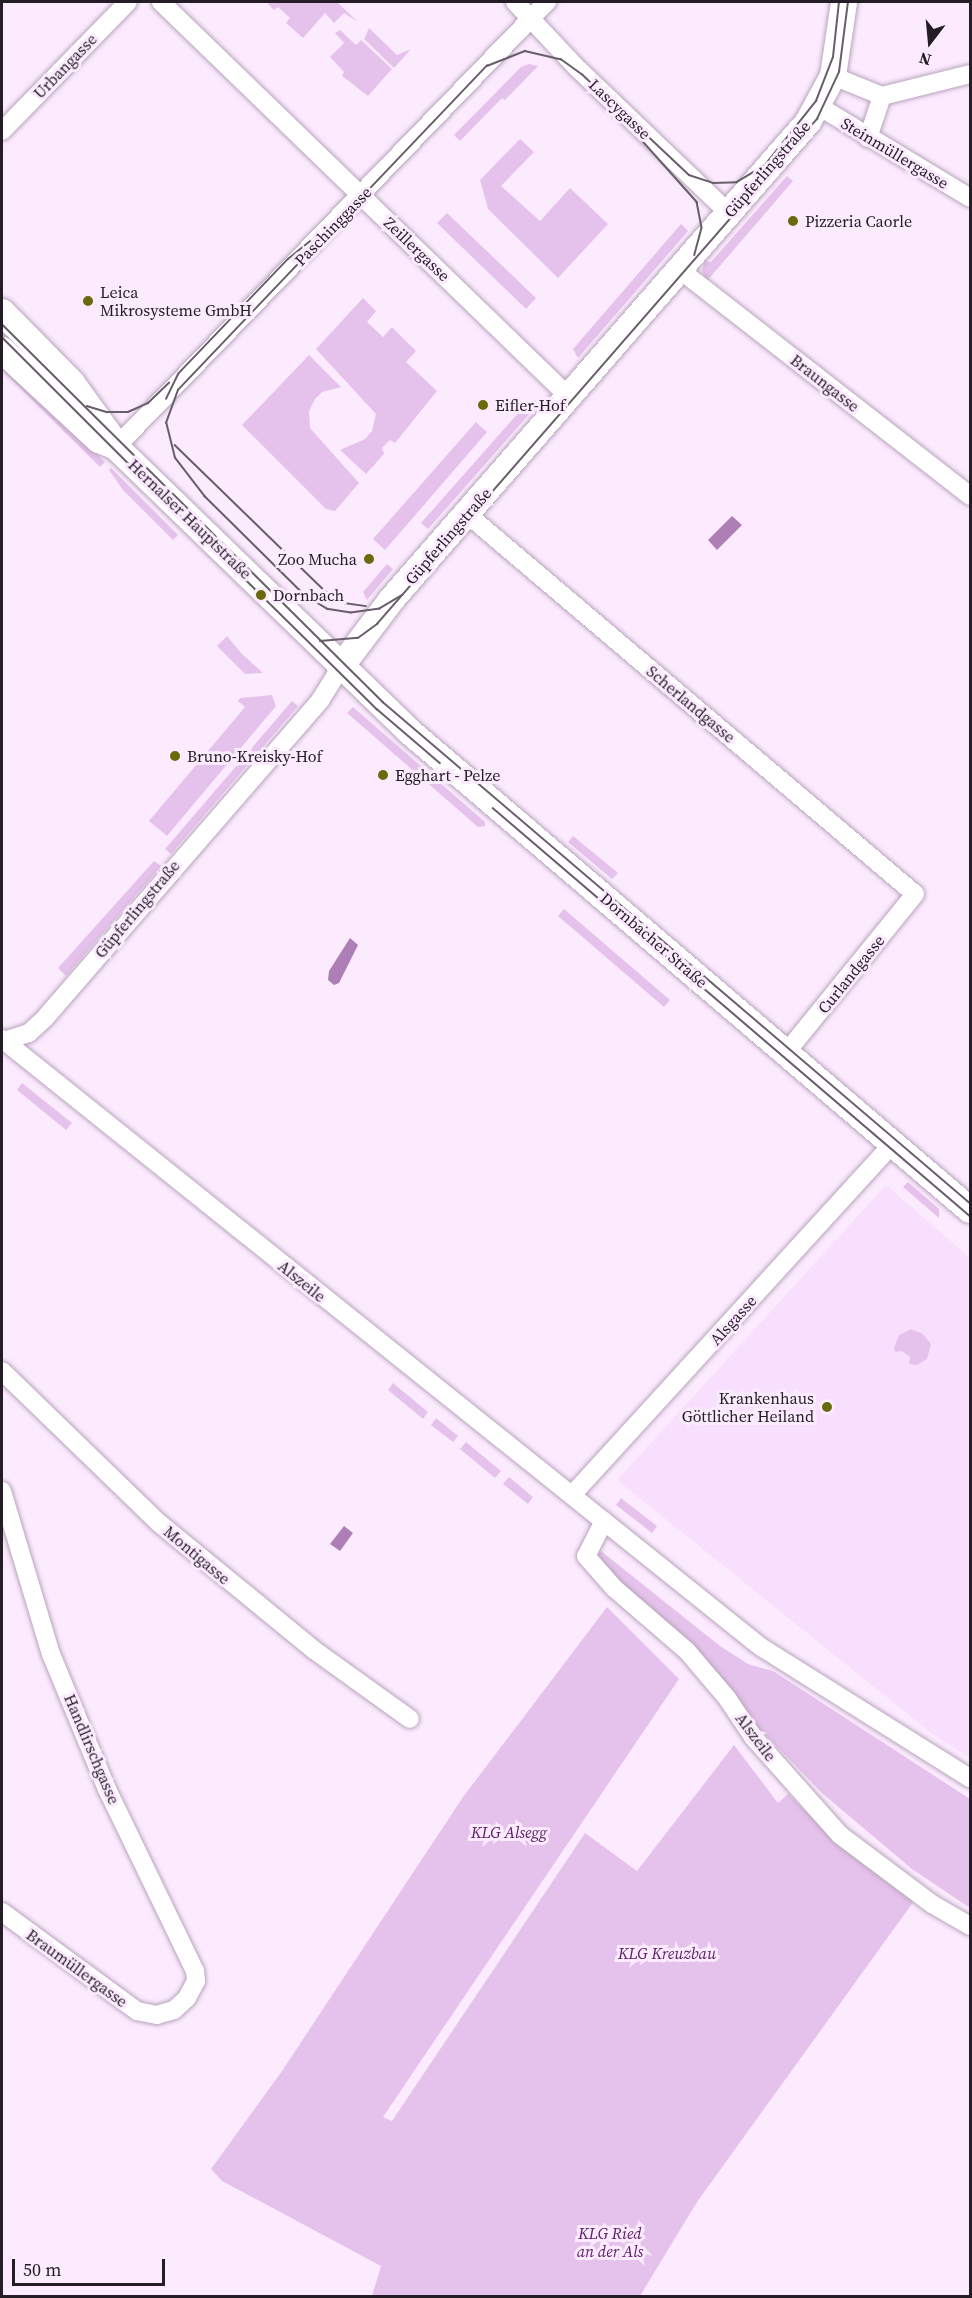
<!DOCTYPE html>
<meta charset="utf-8">
<style>
body{margin:0}
#map{position:relative;width:972px;height:2298px;overflow:hidden;background:#fcebff;font-family:"Source Serif 4",serif}
div>[style]{position:absolute}
.built>*{inset:0;background:#f9dffe}
.green>*{inset:0;background:#e5c2eb}
.water>*{inset:0;background:#ae7eb7}
.roads{filter:drop-shadow(0 0 2px #b8a4bb) drop-shadow(0 0 2px #b8a4bb)}
.minor>*{height:18px;margin:-9px;padding:0 9px;transform-origin:9px;border-radius:9px;background:#fff}
.secondary>*{height:26px;margin:-13px;padding:0 13px;transform-origin:13px;border-radius:13px;background:#fff}
.tram>*{height:1.5px;margin:-0.75px;padding:0 0.75px;transform-origin:0.75px;border-radius:0.75px;background:#685e6a}
.dots>*{width:16px;height:16px;translate:-50% -50%;box-sizing:border-box;border:3px solid #fcebff;border-radius:50%}
span{translate:-50% -50%;white-space:nowrap;text-align:center;line-height:1.15;-webkit-text-stroke:6px #fcebff;paint-order:stroke}
.street-label{font-size:16px;color:#241d25}
.poi-label{font-size:16px;color:#241d25}
.left{translate:0 -50%;text-align:left}
.right{translate:-100% -50%;text-align:right}
.park-label{font-size:16px;color:#5d2067;font-style:italic}
.frame{position:absolute;inset:0;border:3px solid #241d25;pointer-events:none}
.north{position:absolute;left:900px;top:12px;width:60px;height:60px;-webkit-text-stroke:4px #fcebff;paint-order:stroke;rotate:196deg;font-size:16px;font-weight:700;line-height:24px;text-align:center;color:#241d25}
.north::after{content:'';display:block;margin:auto;width:21px;height:27px;background:#241d25;clip-path:polygon(50% 0,100% 100%,50% 72%,0 100%)}
.scale{position:absolute;left:12px;top:2259px;width:153px;height:27px;box-sizing:border-box;border:3px solid #241d25;border-top:0;padding-left:8px;font-size:18px;line-height:21px;white-space:nowrap;color:#241d25;-webkit-text-stroke:4px #fcebff;paint-order:stroke}
</style>
<div id="map">
<div class="built">
<i style="clip-path:polygon(886px 1185px,970px 1258px,970px 1758px,930px 1732px,617px 1480px)"></i>
</div>
<div class="green">
<i style="clip-path:polygon(271px 2px,337px 2px,358px 22px,344px 13px,334px 23px,325px 13px,303px 38px,286px 23px,290px 18px,278px 7px,274px 10px,268px 4px)"></i>
<i style="clip-path:polygon(369px 28px,397px 55px,411px 49px,394px 68px,364px 39px)"></i>
<i style="clip-path:polygon(340px 30px,356px 45px,361px 40px,392px 69px,368px 96px,342px 76px,344px 72px,330px 57px,344px 43px,335px 33px)"></i>
<i style="clip-path:polygon(529px 64px,538px 66px,505px 100px,502px 98px,460px 141px,454px 135px,521px 67px)"></i>
<i style="clip-path:polygon(520px 139px,534px 152px,501px 186px,540px 221px,570px 188px,608px 224px,558px 278px,488px 209px,480px 180px)"></i>
<i style="clip-path:polygon(787px 176px,793px 181px,706px 282px,702px 270px,705px 261px,711px 262px)"></i>
<i style="clip-path:polygon(447px 213px,536px 298px,526px 309px,437px 223px)"></i>
<i style="clip-path:polygon(681px 224px,688px 231px,578px 358px,573px 349px)"></i>
<i style="clip-path:polygon(363px 298px,376px 311px,367px 322px,383px 337px,392px 327px,416px 351px,406px 362px,437px 391px,395px 443px,390px 440px,382px 448px,384px 454px,366px 474px,340px 450px,365px 439px,372px 431px,376px 414px,316px 349px)"></i>
<i style="clip-path:polygon(309px 355px,341px 387px,322px 392px,315px 399px,309px 411px,310px 428px,359px 483px,335px 511px,326px 509px,242px 425px)"></i>
<i style="clip-path:polygon(2px 359px,105px 462px,100px 467px,2px 370px)"></i>
<i style="clip-path:polygon(535px 400px,539px 403px,428px 529px,421px 523px,528px 402px)"></i>
<i style="clip-path:polygon(476px 422px,487px 432px,385px 550px,373px 539px)"></i>
<i style="clip-path:polygon(111px 468px,178px 535px,173px 540px,123px 490px,109px 470px)"></i>
<i style="clip-path:polygon(387px 564px,393px 569px,367px 600px,363px 592px)"></i>
<i style="clip-path:polygon(227px 636px,241px 653px,263px 673px,245px 674px,217px 646px)"></i>
<i style="clip-path:polygon(272px 695px,276px 706px,167px 836px,149px 821px,245px 707px,238px 701px,240px 698px)"></i>
<i style="clip-path:polygon(292px 701px,298px 706px,171px 854px,165px 849px)"></i>
<i style="clip-path:polygon(353px 707px,485px 822px,485px 826px,478px 827px,347px 713px)"></i>
<i style="clip-path:polygon(573px 836px,618px 873px,612px 879px,568px 842px)"></i>
<i style="clip-path:polygon(154px 861px,161px 866px,66px 976px,58px 968px)"></i>
<i style="clip-path:polygon(564px 909px,670px 1000px,664px 1007px,558px 916px)"></i>
<i style="clip-path:polygon(22px 1083px,72px 1123px,66px 1130px,17px 1090px)"></i>
<i style="clip-path:polygon(908px 1182px,939px 1209px,939px 1218px,903px 1187px)"></i>
<i style="clip-path:polygon(911px 1329px,923px 1334px,931px 1344px,927px 1359px,917px 1365px,909px 1364px,910px 1357px,902px 1351px,895px 1352px,894px 1348px,899px 1335px)"></i>
<i style="clip-path:polygon(393px 1383px,428px 1412px,423px 1419px,388px 1390px)"></i>
<i style="clip-path:polygon(436px 1418px,458px 1436px,453px 1442px,431px 1425px)"></i>
<i style="clip-path:polygon(466px 1442px,501px 1471px,495px 1478px,460px 1449px)"></i>
<i style="clip-path:polygon(509px 1477px,533px 1497px,528px 1504px,503px 1484px)"></i>
<i style="clip-path:polygon(621px 1498px,657px 1526px,652px 1533px,616px 1505px)"></i>
<i style="clip-path:polygon(601px 1551px,720px 1646px,748px 1664px,773px 1671px,970px 1799px,970px 1908px,912px 1869px,823px 1794px,614px 1579px,596px 1557px)"></i>
<i style="clip-path:polygon(607px 1607px,679px 1679px,383px 2117px,392px 2121px,585px 1833px,637px 1871px,734px 1745px,778px 1803px,788px 1794px,839px 1844px,914px 1901px,697px 2202px,640px 2296px,372px 2296px,381px 2266px,222px 2181px,211px 2169px,282px 2071px,463px 1797px)"></i>
</div>
<div class="water">
<i style="clip-path:polygon(732px 516px,742px 525px,717px 550px,708px 540px)"></i>
<i style="clip-path:polygon(350px 938px,358px 945px,339px 983px,334px 985px,328px 980px,329px 971px)"></i>
<i style="clip-path:polygon(344px 1526px,353px 1533px,340px 1551px,330px 1544px)"></i>
</div>
<div class="roads">
<div class="minor">
<i style="left:161px;top:2px;width:568px;rotate:44.07deg"></i>
<i style="left:515px;top:2px;width:89px;rotate:46.8deg"></i>
<i style="left:576px;top:67px;width:211px;rotate:43.7deg"></i>
<i style="left:833px;top:76px;width:53px;rotate:22.2deg"></i>
<i style="left:882px;top:96px;width:91px;rotate:-14deg"></i>
<i style="left:820px;top:107px;width:175px;rotate:31.2deg"></i>
<i style="left:2px;top:131px;width:180px;rotate:-45.7deg"></i>
<i style="left:868px;top:138px;width:44px;rotate:-71.6deg"></i>
<i style="left:680px;top:270px;width:368px;rotate:37.9deg"></i>
<i style="left:116px;top:447px;width:620px;rotate:-45.92deg"></i>
<i style="left:467px;top:514px;width:587px;rotate:40.31deg"></i>
<i style="left:915px;top:894px;width:205px;rotate:129.1deg"></i>
<i style="left:2px;top:1039px;width:972px;rotate:38.7deg"></i>
<i style="left:761px;top:1647px;width:247px;rotate:32.1deg"></i>
<i style="left:4px;top:1041px;width:26px;rotate:-18deg"></i>
<i style="left:29px;top:1033px;width:22px;rotate:-43deg"></i>
<i style="left:45px;top:1018px;width:422px;rotate:-49.1deg"></i>
<i style="left:321px;top:699px;width:36px;rotate:-58deg"></i>
<i style="left:2px;top:1371px;width:219px;rotate:44.1deg"></i>
<i style="left:159px;top:1523px;width:200px;rotate:39.3deg"></i>
<i style="left:314px;top:1650px;width:118px;rotate:35.7deg"></i>
<i style="left:2px;top:1491px;width:170px;rotate:73.3deg"></i>
<i style="left:51px;top:1654px;width:144px;rotate:67.5deg"></i>
<i style="left:106px;top:1787px;width:204px;rotate:64.2deg"></i>
<i style="left:195px;top:1971px;width:10px;rotate:84deg"></i>
<i style="left:196px;top:1981px;width:19px;rotate:118deg"></i>
<i style="left:187px;top:1998px;width:18px;rotate:137deg"></i>
<i style="left:174px;top:2010px;width:18px;rotate:164deg"></i>
<i style="left:157px;top:2015px;width:20px;rotate:-169deg"></i>
<i style="left:137px;top:2011px;width:167px;rotate:-143.7deg"></i>
<i style="left:572px;top:1495px;width:476px;rotate:-47.6deg"></i>
<i style="left:604px;top:1521px;width:39px;rotate:117deg"></i>
<i style="left:586px;top:1556px;width:43px;rotate:48.8deg"></i>
<i style="left:614px;top:1588px;width:96px;rotate:40.8deg"></i>
<i style="left:687px;top:1651px;width:62px;rotate:49.6deg"></i>
<i style="left:727px;top:1698px;width:47px;rotate:56.3deg"></i>
<i style="left:753px;top:1737px;width:131px;rotate:48.4deg"></i>
<i style="left:840px;top:1835px;width:115px;rotate:36.9deg"></i>
<i style="left:932px;top:1904px;width:44px;rotate:30.1deg"></i>
</div>
<div class="secondary">
<i style="left:2px;top:312px;width:100px;rotate:45.4deg"></i>
<i style="left:72px;top:383px;width:72px;rotate:54.1deg"></i>
<i style="left:2px;top:350px;width:132px;rotate:42.9deg"></i>
<i style="left:99px;top:440px;width:18px;rotate:22deg"></i>
<i style="left:116px;top:447px;width:409px;rotate:44.1deg"></i>
<i style="left:410px;top:732px;width:736px;rotate:40.48deg"></i>
<i style="left:340px;top:668px;width:86px;rotate:-53deg"></i>
<i style="left:392px;top:599px;width:633px;rotate:-48.91deg"></i>
<i style="left:808px;top:122px;width:52px;rotate:-61.5deg"></i>
<i style="left:833px;top:76px;width:75px;rotate:-81.5deg"></i>
</div>
</div>
<div class="tram">
<i style="left:640px;top:138px;width:86px;rotate:48.3deg"></i>
<i style="left:697px;top:202px;width:26px;rotate:79deg"></i>
<i style="left:702px;top:228px;width:28px;rotate:105deg"></i>
<i style="left:2px;top:324px;width:537px;rotate:44.77deg"></i>
<i style="left:383px;top:702px;width:772px;rotate:40.48deg"></i>
<i style="left:2px;top:337px;width:279px;rotate:45deg"></i>
<i style="left:166px;top:399px;width:28px;rotate:-64deg"></i>
<i style="left:178px;top:374px;width:159px;rotate:-46.3deg"></i>
<i style="left:288px;top:259px;width:32px;rotate:-39deg"></i>
<i style="left:87px;top:406px;width:21px;rotate:17deg"></i>
<i style="left:107px;top:412px;width:21px"></i>
<i style="left:128px;top:412px;width:22px;rotate:-24deg"></i>
<i style="left:148px;top:403px;width:29px;rotate:-44deg"></i>
<i style="left:175px;top:445px;width:209px;rotate:44.2deg"></i>
<i style="left:325px;top:591px;width:22px;rotate:32deg"></i>
<i style="left:344px;top:603px;width:22px;rotate:8deg"></i>
<i style="left:242px;top:576px;width:190px;rotate:44.6deg"></i>
<i style="left:377px;top:709px;width:83px;rotate:40.6deg"></i>
<i style="left:403px;top:595px;width:27px;rotate:149deg"></i>
<i style="left:380px;top:609px;width:29px;rotate:172deg"></i>
<i style="left:351px;top:613px;width:24px;rotate:-171deg"></i>
<i style="left:327px;top:609px;width:26px;rotate:-149deg"></i>
<i style="left:305px;top:596px;width:141px;rotate:-135.3deg"></i>
<i style="left:205px;top:497px;width:49px;rotate:-127.6deg"></i>
<i style="left:175px;top:458px;width:36px;rotate:-104deg"></i>
<i style="left:166px;top:423px;width:35px;rotate:-70deg"></i>
<i style="left:178px;top:390px;width:448px;rotate:-46.4deg"></i>
<i style="left:487px;top:66px;width:41px;rotate:-21.5deg"></i>
<i style="left:525px;top:51px;width:37px;rotate:13deg"></i>
<i style="left:561px;top:59px;width:26px;rotate:36deg"></i>
<i style="left:582px;top:74px;width:147px;rotate:43.3deg"></i>
<i style="left:689px;top:175px;width:25px;rotate:18deg"></i>
<i style="left:713px;top:183px;width:24px;rotate:-2deg"></i>
<i style="left:737px;top:182px;width:33px;rotate:-31deg"></i>
<i style="left:765px;top:165px;width:82px;rotate:-51.4deg"></i>
<i style="left:816px;top:101px;width:47px;rotate:-68.9deg"></i>
<i style="left:833px;top:57px;width:55px;rotate:-83.8deg"></i>
<i style="left:320px;top:641px;width:38px;rotate:-5deg"></i>
<i style="left:358px;top:638px;width:24px;rotate:-36deg"></i>
<i style="left:377px;top:624px;width:670px;rotate:-48.93deg"></i>
<i style="left:817px;top:119px;width:52px;rotate:-64.9deg"></i>
<i style="left:839px;top:72px;width:71px;rotate:-82.7deg"></i>
<i style="left:493px;top:808px;width:628px;rotate:40.54deg"></i>
</div>
<div class="dots">
<i style="left:793px;top:221px;background:#696b0b"></i>
<i style="left:88px;top:301px;background:#696b0b"></i>
<i style="left:483px;top:405px;background:#696b0b"></i>
<i style="left:369px;top:559px;background:#696b0b"></i>
<i style="left:261px;top:595px;background:#696b0b"></i>
<i style="left:175px;top:756px;background:#696b0b"></i>
<i style="left:383px;top:775px;background:#696b0b"></i>
<i style="left:827px;top:1407px;background:#696b0b"></i>
</div>
<div class="street-label">
<span style="left:65px;top:66px;rotate:-46deg">Urbangasse</span>
<span style="left:620px;top:109px;rotate:44deg">Lascygasse</span>
<span style="left:895px;top:153px;rotate:31deg">Steinmüllergasse</span>
<span style="left:767px;top:169px;rotate:-49deg">Güpferlingstraße</span>
<span style="left:333px;top:226px;rotate:-46deg">Paschinggasse</span>
<span style="left:417px;top:249px;rotate:44deg">Zeillergasse</span>
<span style="left:825px;top:383px;rotate:38deg">Braungasse</span>
<span style="left:190px;top:519px;rotate:44deg">Hernalser Hauptstraße</span>
<span style="left:448px;top:536px;rotate:-49deg">Güpferlingstraße</span>
<span style="left:691px;top:704px;rotate:40deg">Scherlandgasse</span>
<span style="left:137px;top:909px;rotate:-50deg">Güpferlingstraße</span>
<span style="left:654px;top:940px;rotate:41deg">Dornbacher Straße</span>
<span style="left:851px;top:974px;rotate:-51deg">Curlandgasse</span>
<span style="left:302px;top:1281px;rotate:39deg">Alszeile</span>
<span style="left:733px;top:1320px;rotate:-48deg">Alsgasse</span>
<span style="left:197px;top:1555px;rotate:40deg">Montigasse</span>
<span style="left:756px;top:1737px;rotate:53deg">Alszeile</span>
<span style="left:92px;top:1749px;rotate:67deg">Handlirschgasse</span>
<span style="left:77px;top:1968px;rotate:36deg">Braumüllergasse</span>
</div>
<div class="poi-label">
<span class="left" style="left:805px;top:221px">Pizzeria Caorle</span>
<span class="left" style="left:100px;top:301px">Leica<br>Mikrosysteme GmbH</span>
<span class="left" style="left:495px;top:405px">Eifler-Hof</span>
<span class="right" style="left:357px;top:559px">Zoo Mucha</span>
<span class="left" style="left:273px;top:595px">Dornbach</span>
<span class="left" style="left:187px;top:756px">Bruno-Kreisky-Hof</span>
<span class="left" style="left:395px;top:775px">Egghart - Pelze</span>
<span class="right" style="left:814px;top:1407px">Krankenhaus<br>Göttlicher Heiland</span>
</div>
<div class="park-label">
<span style="left:509px;top:1832px">KLG Alsegg</span>
<span style="left:667px;top:1953px">KLG Kreuzbau</span>
<span style="left:610px;top:2242px">KLG Ried<br>an der Als</span>
</div>
<div class="frame"></div>
<div class="north">N</div>
<div class="scale">50 m</div>
</div>
